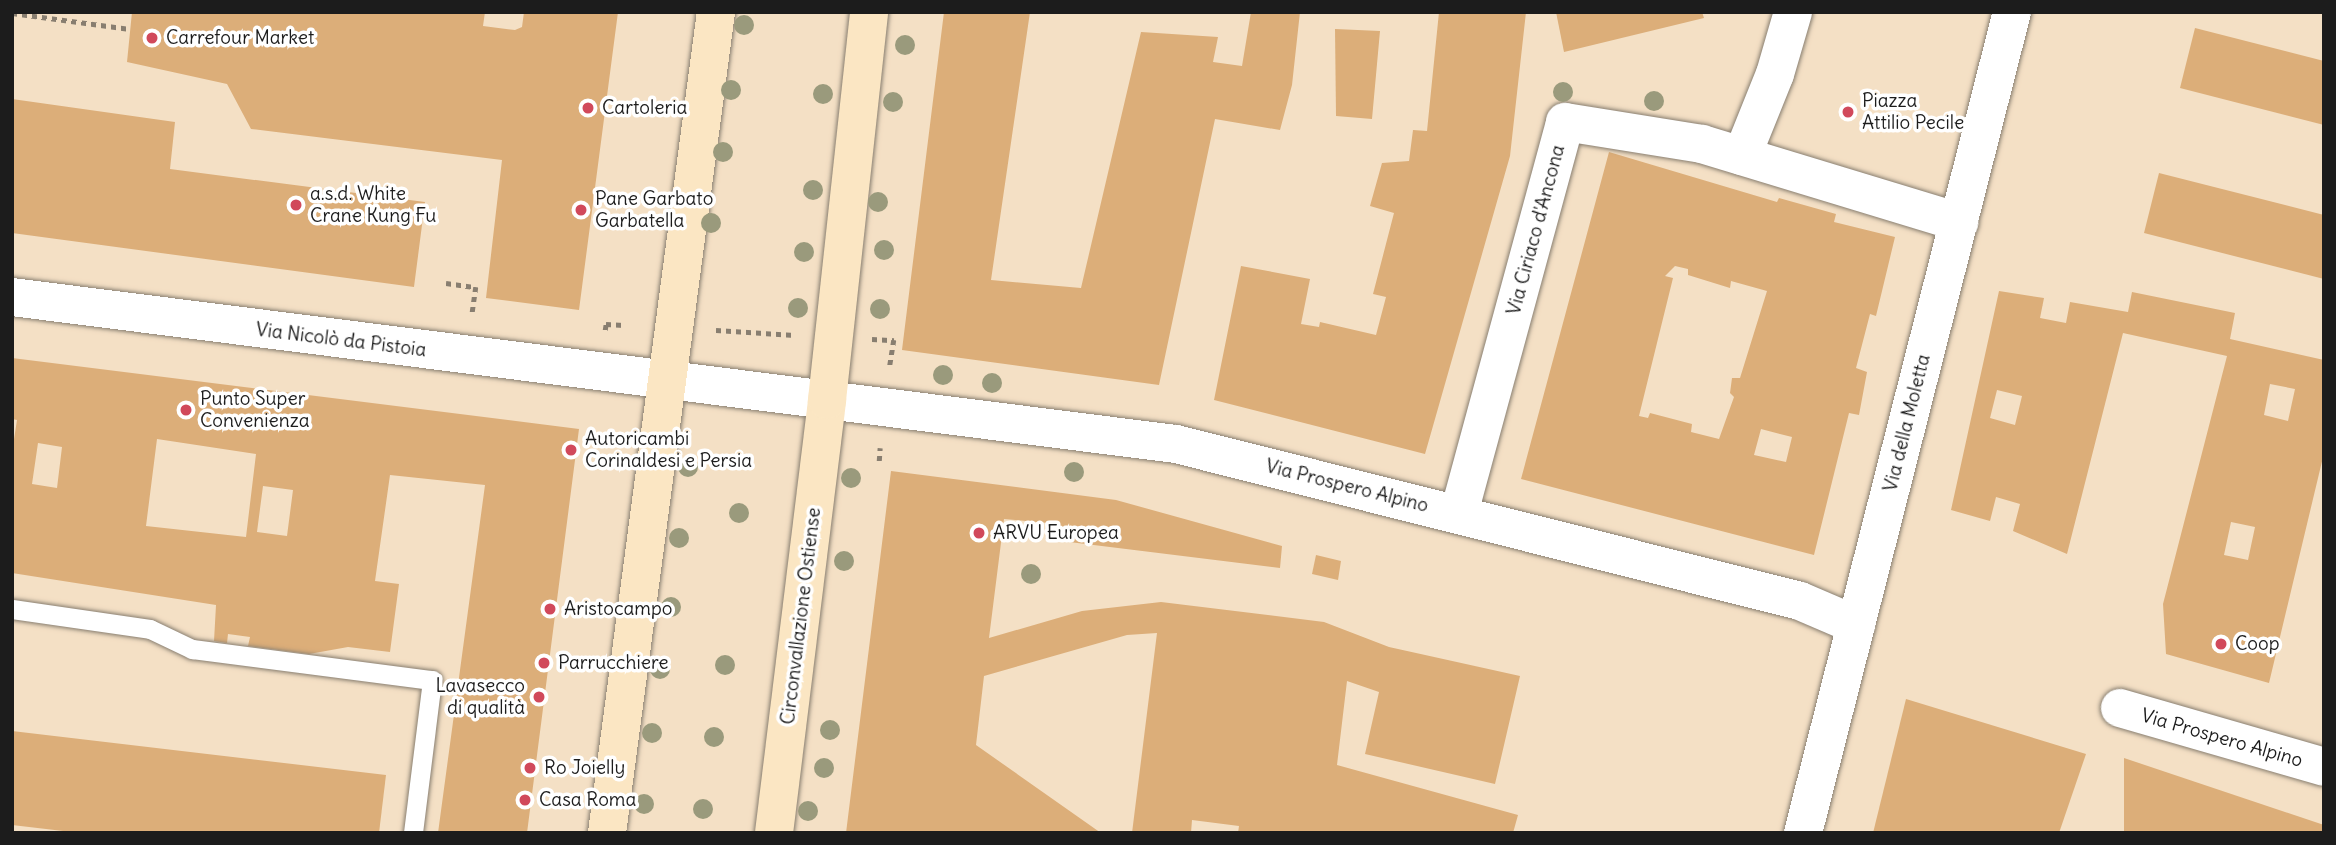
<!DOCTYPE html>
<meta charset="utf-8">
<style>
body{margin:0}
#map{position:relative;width:2336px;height:845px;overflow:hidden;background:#f4e0c5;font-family:Delius,sans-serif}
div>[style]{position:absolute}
.building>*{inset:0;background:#dcae79}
.path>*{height:4.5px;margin-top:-2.25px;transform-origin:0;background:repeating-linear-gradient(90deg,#887e70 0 5px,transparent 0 10px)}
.roads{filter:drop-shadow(0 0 2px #887e70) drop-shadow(0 0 2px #887e70)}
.lane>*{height:19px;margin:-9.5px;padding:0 9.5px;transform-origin:9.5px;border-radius:9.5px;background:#fff}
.street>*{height:38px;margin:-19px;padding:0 19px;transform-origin:19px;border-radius:19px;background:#fff}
.secondary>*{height:38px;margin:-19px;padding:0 19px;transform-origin:19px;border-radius:19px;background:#fbe6c3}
.trees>*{width:20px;height:20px;margin:-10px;border-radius:50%;background:#9a9a7c}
.dots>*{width:19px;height:19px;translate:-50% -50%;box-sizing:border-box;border:4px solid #fff;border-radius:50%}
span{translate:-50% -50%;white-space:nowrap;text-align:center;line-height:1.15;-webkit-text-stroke:7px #fff;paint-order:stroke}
.poi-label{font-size:19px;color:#1c1c1c}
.left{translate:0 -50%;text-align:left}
.right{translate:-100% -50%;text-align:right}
.street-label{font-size:19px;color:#1c1c1c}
.frame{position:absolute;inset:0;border:14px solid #1c1c1c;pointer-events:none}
</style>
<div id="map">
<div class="building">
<i style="clip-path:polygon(132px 12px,485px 12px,483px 26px,515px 30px,522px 27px,524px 12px,618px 12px,579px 310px,486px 298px,502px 160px,251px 129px,227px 84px,127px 62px)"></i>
<i style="clip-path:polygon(944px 12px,1030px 12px,991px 280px,1081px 288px,1141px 32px,1218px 37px,1213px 62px,1242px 66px,1251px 12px,1300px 12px,1292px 85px,1280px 130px,1215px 119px,1159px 385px,902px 350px)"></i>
<i style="clip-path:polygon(1439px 12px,1526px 12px,1510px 156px,1425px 454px,1214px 400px,1241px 266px,1310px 279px,1301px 324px,1319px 327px,1320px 322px,1376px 335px,1386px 297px,1373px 294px,1394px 213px,1370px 206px,1382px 163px,1409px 161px,1413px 130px,1427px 131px)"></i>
<i style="clip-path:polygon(1556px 12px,1702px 12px,1704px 18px,1564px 52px)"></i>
<i style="clip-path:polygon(2195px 28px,2324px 61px,2324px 125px,2180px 88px)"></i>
<i style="clip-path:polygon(1335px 29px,1380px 31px,1372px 119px,1336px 116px)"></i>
<i style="clip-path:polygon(12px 99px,175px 122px,170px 169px,425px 202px,414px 287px,12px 233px)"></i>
<i style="clip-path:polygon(evenodd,1609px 152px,1777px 202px,1779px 198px,1836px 214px,1834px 222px,1895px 237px,1876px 316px,1870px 314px,1856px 368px,1867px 372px,1859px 415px,1849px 413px,1814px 555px,1521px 479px,1609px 152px,1675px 266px,1688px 269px,1688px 275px,1730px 288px,1731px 281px,1767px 291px,1740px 378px,1732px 378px,1730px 393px,1734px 397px,1719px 439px,1691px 432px,1692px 424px,1650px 413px,1648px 418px,1639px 416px,1673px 278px,1665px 276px,1675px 266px,1609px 152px,1761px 429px,1792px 437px,1786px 462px,1754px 455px,1761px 429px)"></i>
<i style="clip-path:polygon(2159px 173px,2324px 215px,2324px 279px,2144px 233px)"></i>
<i style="clip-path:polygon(evenodd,1999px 291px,2044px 298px,2040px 318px,2066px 323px,2070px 302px,2128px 312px,2132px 292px,2235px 313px,2230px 339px,2324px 360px,2324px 453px,2269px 683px,2166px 654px,2163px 604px,2227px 356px,2123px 333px,2067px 554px,2013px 531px,2020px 504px,1996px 497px,1990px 521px,1951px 510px,1999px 291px,2270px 384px,2295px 389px,2288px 421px,2264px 415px,2270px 384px,1999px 291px,1997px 390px,2022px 396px,2015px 425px,1990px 418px,1997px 390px,1999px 291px,2231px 522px,2255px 527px,2248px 560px,2224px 555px,2231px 522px)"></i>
<i style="clip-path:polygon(evenodd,12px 358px,579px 429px,527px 833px,438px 833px,485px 485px,390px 475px,375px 581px,399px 584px,390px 652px,348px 647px,309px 654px,248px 646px,250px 637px,228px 634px,227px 643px,214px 641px,216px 605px,12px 573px,12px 452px,17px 420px,12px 419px,12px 358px,157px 439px,256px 454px,246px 537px,146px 526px,157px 439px,12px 358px,38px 443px,62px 447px,57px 488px,32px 484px,38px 443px,12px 358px,263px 486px,293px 490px,287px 536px,257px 532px,263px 486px)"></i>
<i style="clip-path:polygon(891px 471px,1116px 500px,1282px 546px,1280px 568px,1045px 539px,1047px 523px,1004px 519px,989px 638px,1082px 611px,1161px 602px,1324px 622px,1389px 647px,1520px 676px,1495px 784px,1365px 754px,1379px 692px,1347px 681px,1337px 765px,1518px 815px,1513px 833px,1238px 833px,1239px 826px,1192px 820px,1191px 833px,1132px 833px,1157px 633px,1127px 635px,984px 676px,976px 745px,1101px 833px,846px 833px)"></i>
<i style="clip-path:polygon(1316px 555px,1341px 561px,1338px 580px,1312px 574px)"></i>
<i style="clip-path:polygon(1906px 699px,2086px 754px,2059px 833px,1873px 833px)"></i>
<i style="clip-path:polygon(12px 731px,386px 775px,379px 833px,80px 833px,12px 825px)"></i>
<i style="clip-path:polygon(2124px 758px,2324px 825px,2324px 833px,2124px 833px)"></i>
</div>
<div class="path">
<i style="left:12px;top:13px;width:119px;rotate:7.7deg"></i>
<i style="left:446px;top:283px;width:30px;rotate:8deg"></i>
<i style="left:476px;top:287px;width:27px;rotate:98deg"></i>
<i style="left:605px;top:330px;width:6px;rotate:-81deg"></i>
<i style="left:606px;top:324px;width:18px;rotate:3deg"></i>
<i style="left:716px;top:330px;width:79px;rotate:3.6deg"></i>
<i style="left:872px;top:339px;width:22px;rotate:3deg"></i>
<i style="left:894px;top:340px;width:26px;rotate:99deg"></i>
<i style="left:879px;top:461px;width:13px;rotate:-86deg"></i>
</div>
<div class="roads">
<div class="lane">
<i style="left:12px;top:609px;width:139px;rotate:8.2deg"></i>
<i style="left:150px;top:629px;width:47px;rotate:25.5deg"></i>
<i style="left:192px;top:649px;width:242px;rotate:7.4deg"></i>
<i style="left:432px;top:680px;width:154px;rotate:97.1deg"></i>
</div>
<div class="street">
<i style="left:1742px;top:156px;width:88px;rotate:-68.1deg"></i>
<i style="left:1775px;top:74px;width:65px;rotate:-73.8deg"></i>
<i style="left:12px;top:297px;width:1173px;rotate:7.2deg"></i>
<i style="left:1176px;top:444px;width:643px;rotate:14.12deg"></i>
<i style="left:1800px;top:601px;width:61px;rotate:23.2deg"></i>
<i style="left:1459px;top:513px;width:405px;rotate:-74.8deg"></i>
<i style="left:1565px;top:122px;width:139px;rotate:9.1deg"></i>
<i style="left:1702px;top:144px;width:269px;rotate:16.9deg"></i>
<i style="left:2120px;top:708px;width:212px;rotate:16.1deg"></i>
<i style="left:1803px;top:833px;width:847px;rotate:-75.72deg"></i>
</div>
<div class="secondary">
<i style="left:607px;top:833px;width:828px;rotate:-82.44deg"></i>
<i style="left:774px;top:833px;width:436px;rotate:-83deg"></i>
<i style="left:827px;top:400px;width:390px;rotate:-83.8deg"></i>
</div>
</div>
<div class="trees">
<i style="left:744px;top:25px"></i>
<i style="left:905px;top:45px"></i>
<i style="left:731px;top:90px"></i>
<i style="left:1563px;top:92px"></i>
<i style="left:823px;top:94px"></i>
<i style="left:1654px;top:101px"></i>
<i style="left:893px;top:102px"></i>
<i style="left:723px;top:152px"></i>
<i style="left:813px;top:190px"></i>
<i style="left:878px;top:202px"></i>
<i style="left:711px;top:223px"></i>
<i style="left:884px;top:250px"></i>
<i style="left:804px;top:252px"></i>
<i style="left:798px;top:308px"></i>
<i style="left:880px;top:309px"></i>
<i style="left:943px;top:375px"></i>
<i style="left:992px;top:383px"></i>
<i style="left:688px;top:467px"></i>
<i style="left:1074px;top:472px"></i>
<i style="left:851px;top:478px"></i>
<i style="left:739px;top:513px"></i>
<i style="left:679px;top:538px"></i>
<i style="left:844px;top:561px"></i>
<i style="left:1031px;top:574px"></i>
<i style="left:671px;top:607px"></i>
<i style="left:725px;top:665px"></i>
<i style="left:660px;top:669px"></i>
<i style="left:830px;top:730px"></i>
<i style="left:652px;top:733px"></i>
<i style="left:714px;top:737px"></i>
<i style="left:824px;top:768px"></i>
<i style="left:644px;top:804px"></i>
<i style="left:703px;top:809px"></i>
<i style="left:808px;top:811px"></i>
</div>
<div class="dots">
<i style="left:152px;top:38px;background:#d1495b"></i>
<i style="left:588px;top:108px;background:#d1495b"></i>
<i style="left:1848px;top:112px;background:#d1495b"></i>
<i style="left:296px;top:205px;background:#d1495b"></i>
<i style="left:581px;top:210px;background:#d1495b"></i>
<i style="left:186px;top:410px;background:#d1495b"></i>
<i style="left:571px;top:450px;background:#d1495b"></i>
<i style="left:979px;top:533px;background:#d1495b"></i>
<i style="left:550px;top:609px;background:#d1495b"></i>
<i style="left:2221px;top:644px;background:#d1495b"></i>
<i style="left:544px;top:663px;background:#d1495b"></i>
<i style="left:539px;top:697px;background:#d1495b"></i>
<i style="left:530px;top:768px;background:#d1495b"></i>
<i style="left:525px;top:800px;background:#d1495b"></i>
</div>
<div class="poi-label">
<span class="left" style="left:166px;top:38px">Carrefour Market</span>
<span class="left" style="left:1862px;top:112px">Piazza<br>Attilio Pecile</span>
<span class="left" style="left:602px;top:108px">Cartoleria</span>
<span class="left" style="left:310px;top:205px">a.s.d. White<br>Crane Kung Fu</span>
<span class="left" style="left:595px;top:210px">Pane Garbato<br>Garbatella</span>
<span class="left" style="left:200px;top:410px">Punto Super<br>Convenienza</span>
<span class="left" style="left:585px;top:450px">Autoricambi<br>Corinaldesi e Persia</span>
<span class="left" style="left:993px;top:533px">ARVU Europea</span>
<span class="left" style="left:564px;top:609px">Aristocampo</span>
<span class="left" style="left:2235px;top:644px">Coop</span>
<span class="left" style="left:558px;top:663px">Parrucchiere</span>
<span class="right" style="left:525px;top:697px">Lavasecco<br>di qualità</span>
<span class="left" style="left:544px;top:768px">Ro Joielly</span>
<span class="left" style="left:539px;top:800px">Casa Roma</span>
</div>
<div class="street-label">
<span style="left:1536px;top:230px;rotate:-75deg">Via Ciriaco d'Ancona</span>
<span style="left:341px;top:340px;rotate:7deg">Via Nicolò da Pistoia</span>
<span style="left:1907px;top:423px;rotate:-76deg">Via della Moletta</span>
<span style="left:1347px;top:486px;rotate:14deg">Via Prospero Alpino</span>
<span style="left:801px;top:616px;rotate:-83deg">Circonvallazione Ostiense</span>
<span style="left:2222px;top:738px;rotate:16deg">Via Prospero Alpino</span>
</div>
<div class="frame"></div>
</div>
